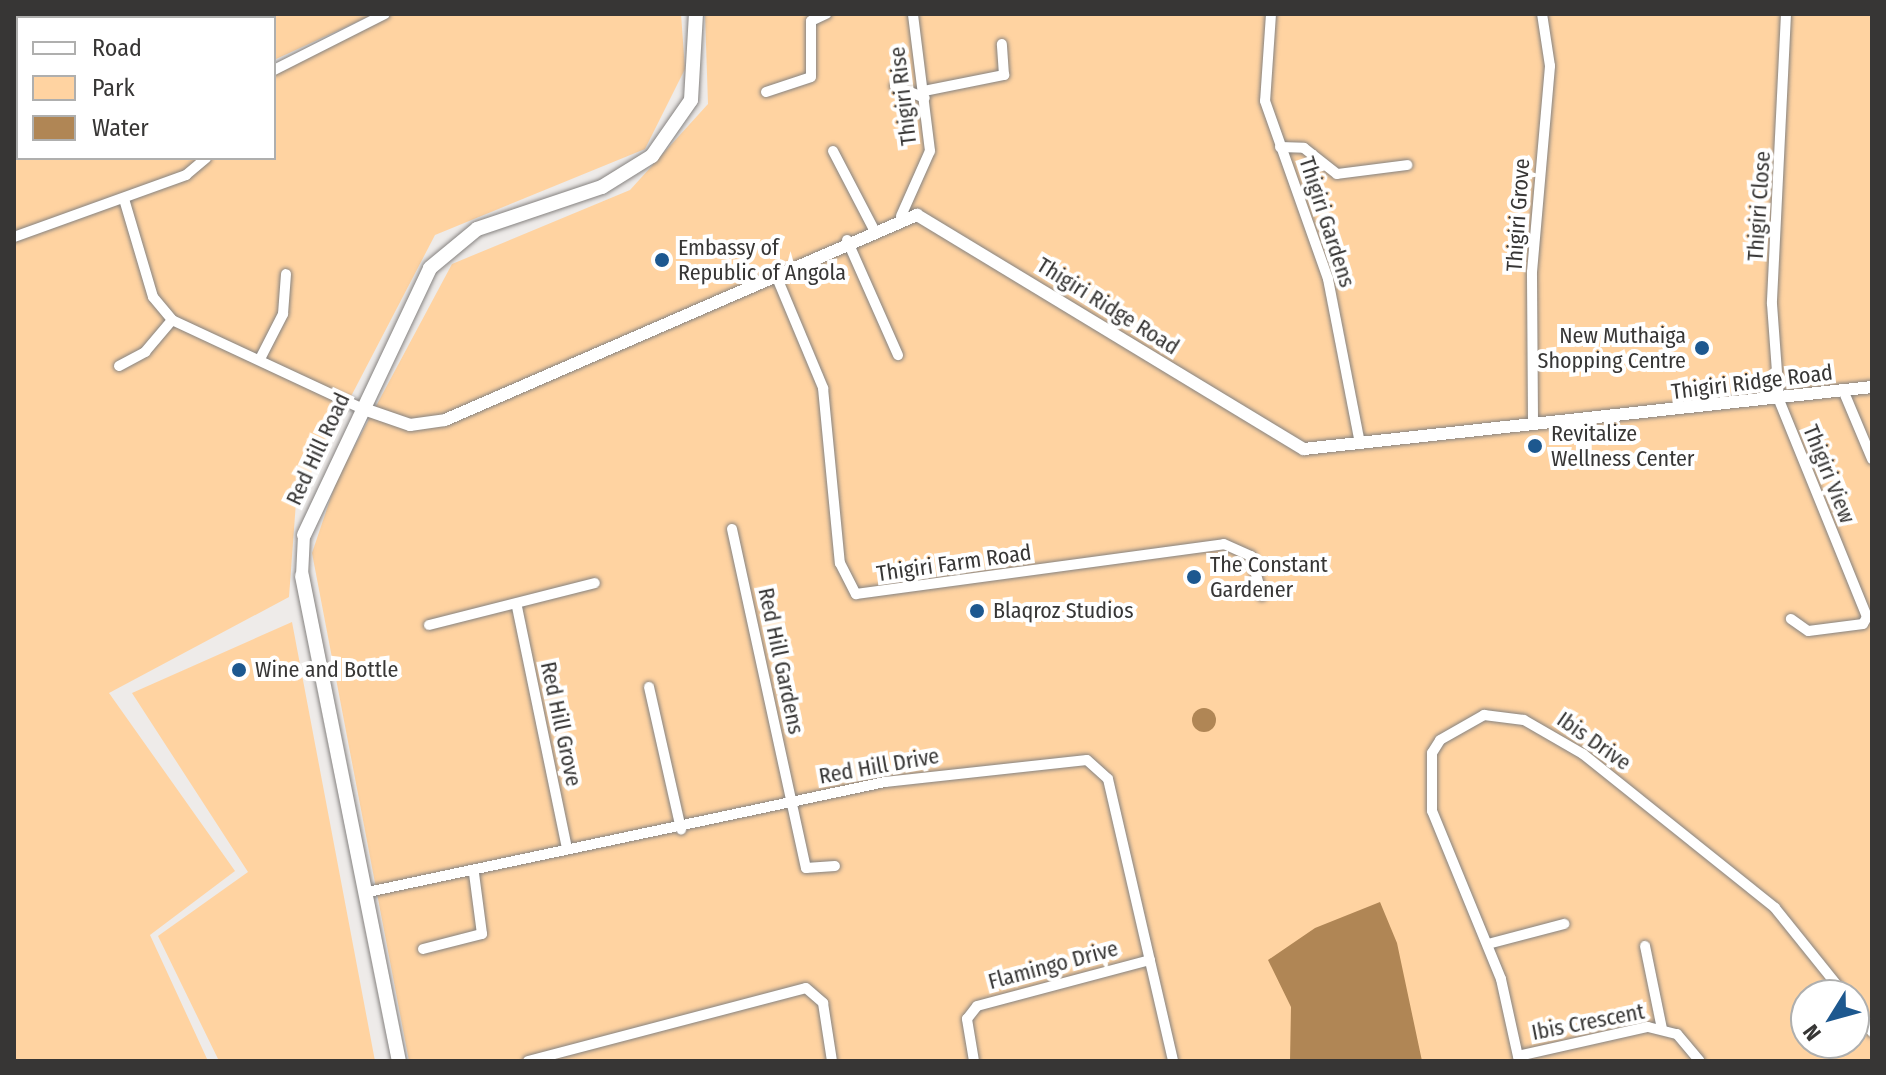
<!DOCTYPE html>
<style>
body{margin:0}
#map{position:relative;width:1886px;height:1075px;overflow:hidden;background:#eeebe9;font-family:"Fira Sans Condensed",sans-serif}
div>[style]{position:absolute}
.green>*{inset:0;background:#ffd3a1}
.water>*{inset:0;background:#b08655}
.round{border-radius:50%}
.roads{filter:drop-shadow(0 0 2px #858280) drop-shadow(0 0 2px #858280)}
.minor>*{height:10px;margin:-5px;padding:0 5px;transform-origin:5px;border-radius:5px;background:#fff}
.tertiary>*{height:12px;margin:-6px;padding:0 6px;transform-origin:6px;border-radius:6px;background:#fff}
.secondary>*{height:14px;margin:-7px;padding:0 7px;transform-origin:7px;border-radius:7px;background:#fff}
.dots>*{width:22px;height:22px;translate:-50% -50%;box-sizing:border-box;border:4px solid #fff;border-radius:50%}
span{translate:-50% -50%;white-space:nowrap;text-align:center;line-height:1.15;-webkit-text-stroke:8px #fff;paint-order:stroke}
.street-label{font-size:22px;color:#373635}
.poi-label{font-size:22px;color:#373635}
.left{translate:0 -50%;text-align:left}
.right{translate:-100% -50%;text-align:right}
.frame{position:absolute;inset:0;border:16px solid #373635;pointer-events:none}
.legend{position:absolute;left:16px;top:16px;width:260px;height:144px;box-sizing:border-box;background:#fff;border:2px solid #afafae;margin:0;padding:10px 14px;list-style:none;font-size:24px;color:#373635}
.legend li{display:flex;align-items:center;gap:16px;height:40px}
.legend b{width:40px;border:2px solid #afafae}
.north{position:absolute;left:1790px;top:979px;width:80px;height:80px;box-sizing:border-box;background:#fff;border:2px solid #afafae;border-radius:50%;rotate:233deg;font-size:22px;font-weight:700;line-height:32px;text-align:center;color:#373635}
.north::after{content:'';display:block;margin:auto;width:28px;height:36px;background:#1d588f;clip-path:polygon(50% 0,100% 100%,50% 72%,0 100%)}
</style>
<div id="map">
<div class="green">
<i style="clip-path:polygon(14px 14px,147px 18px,18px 18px,18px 158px,274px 158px,274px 66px,390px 14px,681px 14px,685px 69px,645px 149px,435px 235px,296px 502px,289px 597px,109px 693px,235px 871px,150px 935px,208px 1061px,14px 1061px)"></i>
<i style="clip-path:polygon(159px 14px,374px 14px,274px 60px,274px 18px)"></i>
<i style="clip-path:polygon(evenodd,705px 14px,1872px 14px,1872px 1061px,409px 1061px,312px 553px,337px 479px,452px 264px,630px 190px,708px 104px,705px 14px,1806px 995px,1854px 995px,1854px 1043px,1806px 1043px,1806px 995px)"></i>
<i style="clip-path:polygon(292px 622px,375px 1061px,219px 1061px,158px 936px,248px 872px,132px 693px)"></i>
</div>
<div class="water">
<i class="round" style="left:1192px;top:708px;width:24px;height:24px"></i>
<i style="clip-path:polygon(1380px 902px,1397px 943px,1422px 1061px,1290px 1061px,1291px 1007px,1268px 960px,1315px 928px)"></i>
</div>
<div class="roads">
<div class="minor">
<i style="left:151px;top:14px;width:4px;rotate:63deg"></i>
<i style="left:1271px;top:14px;width:87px;rotate:93.9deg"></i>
<i style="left:1265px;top:101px;width:189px;rotate:70.5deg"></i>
<i style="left:1328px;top:279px;width:168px;rotate:79deg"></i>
<i style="left:1786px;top:14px;width:290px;rotate:92.8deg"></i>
<i style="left:1772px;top:304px;width:96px;rotate:85.8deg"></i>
<i style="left:1779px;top:400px;width:234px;rotate:67.9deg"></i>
<i style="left:1867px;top:617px;width:8px;rotate:120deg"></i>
<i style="left:1863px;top:624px;width:55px;rotate:172.7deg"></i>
<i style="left:1808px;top:631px;width:21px;rotate:-145deg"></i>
<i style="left:274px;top:70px;width:124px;rotate:-26.8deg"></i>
<i style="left:895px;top:86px;width:32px;rotate:22deg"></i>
<i style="left:924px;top:91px;width:82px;rotate:-11.3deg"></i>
<i style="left:1004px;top:75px;width:31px;rotate:-94deg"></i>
<i style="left:766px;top:92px;width:47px;rotate:-18.4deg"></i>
<i style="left:811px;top:77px;width:56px;rotate:-90deg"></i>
<i style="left:811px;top:21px;width:17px;rotate:-25deg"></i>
<i style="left:1280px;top:147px;width:24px;rotate:2deg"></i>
<i style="left:1304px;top:148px;width:42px;rotate:38.2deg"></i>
<i style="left:1337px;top:174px;width:71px;rotate:-7.3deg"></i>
<i style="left:833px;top:151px;width:87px;rotate:62.5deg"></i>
<i style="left:124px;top:199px;width:102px;rotate:73.5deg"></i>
<i style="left:153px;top:297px;width:30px;rotate:50deg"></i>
<i style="left:172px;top:320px;width:208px;rotate:25deg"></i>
<i style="left:901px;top:216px;width:71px;rotate:-66deg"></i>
<i style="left:930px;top:151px;width:138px;rotate:-97.1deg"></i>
<i style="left:14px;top:237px;width:183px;rotate:-19.8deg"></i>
<i style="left:186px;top:175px;width:26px;rotate:-40deg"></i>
<i style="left:847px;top:240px;width:126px;rotate:66.1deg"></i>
<i style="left:775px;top:273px;width:125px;rotate:67.3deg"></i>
<i style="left:823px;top:388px;width:176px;rotate:84.5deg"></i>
<i style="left:840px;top:563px;width:35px;rotate:63deg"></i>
<i style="left:856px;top:594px;width:371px;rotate:-7.7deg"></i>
<i style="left:1224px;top:544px;width:30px;rotate:24deg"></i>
<i style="left:1251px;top:556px;width:41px;rotate:74.6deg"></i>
<i style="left:260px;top:359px;width:51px;rotate:-62.9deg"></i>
<i style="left:283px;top:314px;width:40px;rotate:-85.7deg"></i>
<i style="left:119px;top:366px;width:30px;rotate:-28deg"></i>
<i style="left:145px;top:352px;width:42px;rotate:-49.8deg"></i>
<i style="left:1843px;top:390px;width:75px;rotate:67.2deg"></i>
<i style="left:1533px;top:420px;width:148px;rotate:-90.4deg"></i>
<i style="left:1532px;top:272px;width:207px;rotate:-85deg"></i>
<i style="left:1550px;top:66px;width:53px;rotate:-98.7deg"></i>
<i style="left:732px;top:529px;width:347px;rotate:77.7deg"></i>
<i style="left:806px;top:868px;width:29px;rotate:-4deg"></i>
<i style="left:517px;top:607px;width:247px;rotate:78.3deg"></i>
<i style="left:429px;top:625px;width:171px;rotate:-14.2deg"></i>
<i style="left:649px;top:687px;width:146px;rotate:77.3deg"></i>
<i style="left:368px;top:892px;width:529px;rotate:-12.01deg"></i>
<i style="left:885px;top:782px;width:203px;rotate:-6.2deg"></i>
<i style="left:1087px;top:760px;width:28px;rotate:42deg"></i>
<i style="left:1108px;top:779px;width:289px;rotate:77deg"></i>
<i style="left:1488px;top:944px;width:79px;rotate:-14.7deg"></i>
<i style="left:1645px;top:946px;width:85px;rotate:78.4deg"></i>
<i style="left:423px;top:949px;width:61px;rotate:-14.3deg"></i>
<i style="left:482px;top:934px;width:62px;rotate:-97.5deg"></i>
<i style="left:1854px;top:1007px;width:31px;rotate:54deg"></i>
<i style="left:1518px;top:1056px;width:133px;rotate:-12.6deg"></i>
<i style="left:1648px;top:1027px;width:30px;rotate:14deg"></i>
<i style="left:1677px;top:1034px;width:35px;rotate:50deg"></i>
<i style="left:528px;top:1061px;width:287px;rotate:-14.7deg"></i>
<i style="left:806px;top:988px;width:23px;rotate:41deg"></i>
<i style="left:823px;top:1003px;width:59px;rotate:81.2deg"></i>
<i style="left:974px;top:1061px;width:43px;rotate:-99.5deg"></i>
<i style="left:967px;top:1019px;width:16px;rotate:-52deg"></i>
<i style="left:977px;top:1006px;width:179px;rotate:-14.9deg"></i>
<i style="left:1519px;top:1061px;width:84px;rotate:-102.4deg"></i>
<i style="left:1501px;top:979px;width:182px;rotate:-112.3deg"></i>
<i style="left:1432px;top:811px;width:58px;rotate:-90deg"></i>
<i style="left:1432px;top:753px;width:15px;rotate:-58deg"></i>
<i style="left:1440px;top:740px;width:51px;rotate:-29.6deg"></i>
<i style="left:1484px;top:715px;width:40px;rotate:7.1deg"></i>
<i style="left:1524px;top:720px;width:68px;rotate:30deg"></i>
<i style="left:1583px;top:754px;width:246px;rotate:38.7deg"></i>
<i style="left:1775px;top:908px;width:112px;rotate:51.2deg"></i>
</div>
<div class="tertiary">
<i style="left:361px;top:408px;width:52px;rotate:19.1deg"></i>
<i style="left:410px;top:425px;width:35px;rotate:-8deg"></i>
<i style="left:445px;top:420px;width:515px;rotate:-23.48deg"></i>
<i style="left:917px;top:215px;width:452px;rotate:31.2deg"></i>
<i style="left:1304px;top:449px;width:571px;rotate:-6.23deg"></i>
<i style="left:302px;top:576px;width:41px;rotate:-87.2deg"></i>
</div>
<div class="secondary">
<i style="left:304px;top:535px;width:295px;rotate:-64.7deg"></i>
<i style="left:430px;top:268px;width:61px;rotate:-39.7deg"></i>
<i style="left:477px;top:229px;width:132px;rotate:-18.6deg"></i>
<i style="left:602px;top:187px;width:59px;rotate:-31.8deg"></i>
<i style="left:652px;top:156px;width:68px;rotate:-55.1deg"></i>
<i style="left:691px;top:100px;width:86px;rotate:-86.7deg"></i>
<i style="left:302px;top:576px;width:495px;rotate:78.7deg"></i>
</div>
</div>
<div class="dots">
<i style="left:662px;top:260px;background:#1d588f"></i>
<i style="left:1702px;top:348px;background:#1d588f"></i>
<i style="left:1535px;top:446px;background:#1d588f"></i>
<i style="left:1194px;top:577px;background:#1d588f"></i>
<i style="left:977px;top:611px;background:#1d588f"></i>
<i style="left:239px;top:670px;background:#1d588f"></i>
</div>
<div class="street-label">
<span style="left:903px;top:96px;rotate:-97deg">Thigiri Rise</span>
<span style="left:1759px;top:206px;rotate:-86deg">Thigiri Close</span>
<span style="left:1518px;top:215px;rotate:-86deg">Thigiri Grove</span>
<span style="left:1327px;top:222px;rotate:72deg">Thigiri Gardens</span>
<span style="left:1108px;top:306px;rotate:32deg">Thigiri Ridge Road</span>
<span style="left:1752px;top:382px;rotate:-7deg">Thigiri Ridge Road</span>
<span style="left:318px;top:449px;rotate:-65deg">Red Hill Road</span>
<span style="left:1829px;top:474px;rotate:68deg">Thigiri View</span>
<span style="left:954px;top:563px;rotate:-8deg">Thigiri Farm Road</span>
<span style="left:781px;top:661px;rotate:78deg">Red Hill Gardens</span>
<span style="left:561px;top:724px;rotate:78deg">Red Hill Grove</span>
<span style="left:1594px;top:741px;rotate:35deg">Ibis Drive</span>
<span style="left:879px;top:766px;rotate:-10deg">Red Hill Drive</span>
<span style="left:1053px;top:965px;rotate:-15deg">Flamingo Drive</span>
<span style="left:1588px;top:1022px;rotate:-11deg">Ibis Crescent</span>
</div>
<div class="poi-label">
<span class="left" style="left:678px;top:260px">Embassy of<br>Republic of Angola</span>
<span class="right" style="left:1686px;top:348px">New Muthaiga<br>Shopping Centre</span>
<span class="left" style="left:1551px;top:446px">Revitalize<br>Wellness Center</span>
<span class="left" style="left:1210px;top:577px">The Constant<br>Gardener</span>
<span class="left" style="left:993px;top:611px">Blaqroz Studios</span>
<span class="left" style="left:255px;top:670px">Wine and Bottle</span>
</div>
<div class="frame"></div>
<ul class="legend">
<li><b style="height:10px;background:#fff"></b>Road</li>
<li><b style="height:22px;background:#ffd3a1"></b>Park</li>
<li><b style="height:22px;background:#b08655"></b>Water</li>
</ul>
<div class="north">N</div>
</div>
